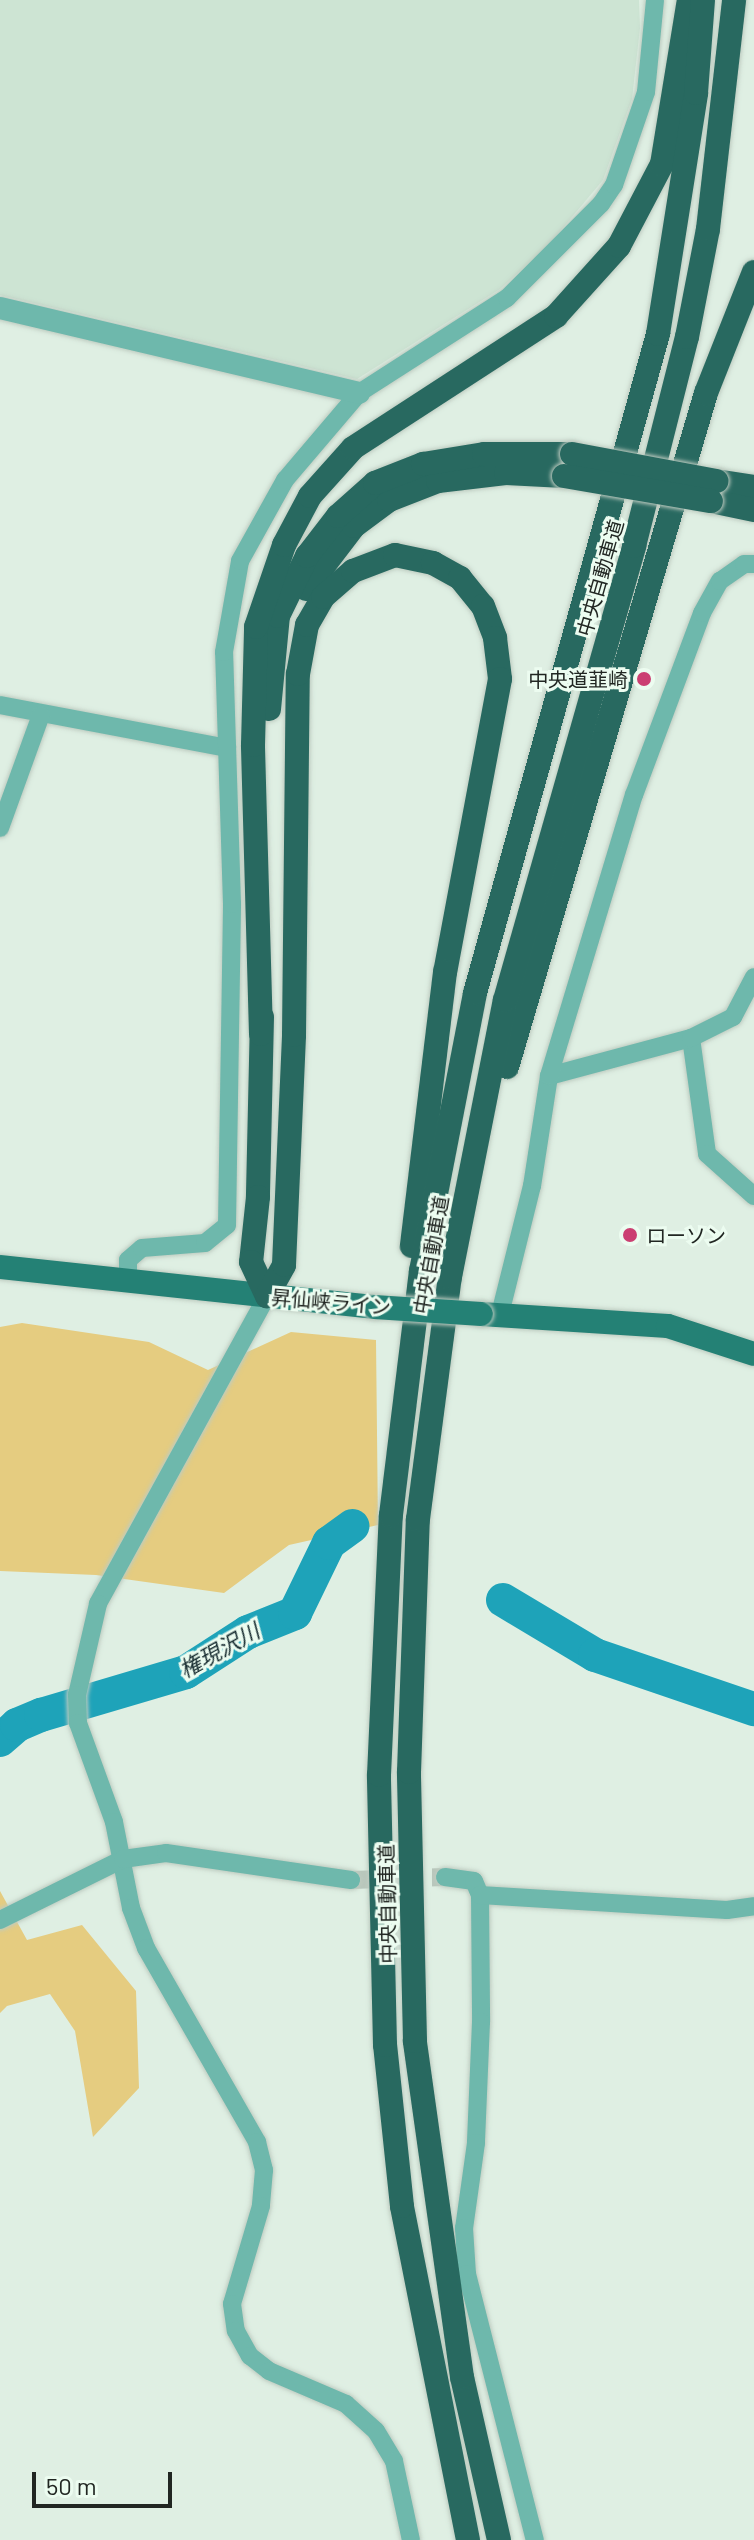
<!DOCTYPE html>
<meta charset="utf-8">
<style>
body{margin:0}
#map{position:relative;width:754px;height:2540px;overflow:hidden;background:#dfefe3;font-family:Barlow,"Noto Sans JP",sans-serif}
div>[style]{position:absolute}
.built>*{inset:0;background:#cde4d3}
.green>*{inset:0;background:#e5cc80}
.river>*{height:34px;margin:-17px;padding:0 17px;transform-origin:17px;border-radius:17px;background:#1ea3b9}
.minor-tunnel>*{height:18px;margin-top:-9px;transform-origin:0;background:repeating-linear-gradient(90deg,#b9c7bc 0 18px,transparent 0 27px)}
.roads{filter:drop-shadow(0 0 2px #bdcbc0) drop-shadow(0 0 2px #bdcbc0)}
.minor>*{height:18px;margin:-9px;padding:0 9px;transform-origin:9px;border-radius:9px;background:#6eb8ac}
.tertiary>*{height:22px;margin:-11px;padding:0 11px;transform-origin:11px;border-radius:11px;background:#6eb8ac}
.primary>*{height:24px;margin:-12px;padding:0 12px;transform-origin:12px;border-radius:12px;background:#248175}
.motorway>*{height:24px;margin:-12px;padding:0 12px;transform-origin:12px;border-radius:12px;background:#286960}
.bridges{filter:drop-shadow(0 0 2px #bdcbc0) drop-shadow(0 0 2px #bdcbc0)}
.primary-bridge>*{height:24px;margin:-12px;padding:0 12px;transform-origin:12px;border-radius:12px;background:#248175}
.motorway-bridge>*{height:24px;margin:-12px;padding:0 12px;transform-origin:12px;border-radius:12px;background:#286960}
.dots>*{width:22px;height:22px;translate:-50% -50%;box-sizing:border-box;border:4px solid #ecfcf0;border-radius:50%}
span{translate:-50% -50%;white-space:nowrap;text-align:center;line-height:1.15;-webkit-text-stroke:6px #ecfcf0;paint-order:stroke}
.street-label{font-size:20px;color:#212622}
.poi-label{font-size:20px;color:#212622}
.right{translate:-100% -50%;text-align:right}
.left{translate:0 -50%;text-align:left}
.water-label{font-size:22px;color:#182d31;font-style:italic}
.scale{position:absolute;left:32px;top:2472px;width:140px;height:36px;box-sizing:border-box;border:4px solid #212622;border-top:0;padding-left:10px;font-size:24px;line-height:28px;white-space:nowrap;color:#212622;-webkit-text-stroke:6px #ecfcf0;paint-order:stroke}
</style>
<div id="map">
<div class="built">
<i style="clip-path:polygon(0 0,639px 0,640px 28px,632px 99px,603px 180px,546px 248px,500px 289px,357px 379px,0 295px)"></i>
</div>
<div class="green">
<i style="clip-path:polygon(22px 1323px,149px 1342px,208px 1370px,291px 1332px,376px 1340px,378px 1525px,289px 1545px,224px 1593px,96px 1575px,0 1571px,0 1327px)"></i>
<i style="clip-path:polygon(0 1891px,27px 1940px,82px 1925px,136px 1991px,139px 2088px,93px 2137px,75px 2031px,50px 1994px,7px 2006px,0 2013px)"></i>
</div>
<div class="river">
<i style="left:503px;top:1600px;width:107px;rotate:30.9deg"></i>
<i style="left:595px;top:1655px;width:168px;rotate:18.8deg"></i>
<i style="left:0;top:1740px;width:23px;rotate:-41deg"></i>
<i style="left:17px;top:1725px;width:26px;rotate:-23deg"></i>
<i style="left:41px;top:1715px;width:151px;rotate:-16.5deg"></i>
<i style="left:186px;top:1672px;width:74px;rotate:-32.8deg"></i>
<i style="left:248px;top:1632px;width:51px;rotate:-22deg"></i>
<i style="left:295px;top:1613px;width:78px;rotate:-64.1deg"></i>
<i style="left:329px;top:1543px;width:29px;rotate:-36deg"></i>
</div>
<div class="minor-tunnel">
<i style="left:351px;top:1880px;width:94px;rotate:-1.8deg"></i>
</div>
<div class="roads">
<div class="minor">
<i style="left:0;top:705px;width:231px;rotate:10.7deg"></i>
<i style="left:0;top:828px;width:120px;rotate:-70.1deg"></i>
<i style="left:691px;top:1038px;width:117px;rotate:82.1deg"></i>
<i style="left:707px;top:1154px;width:63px;rotate:41.8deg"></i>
<i style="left:549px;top:1076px;width:147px;rotate:-15deg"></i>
<i style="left:691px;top:1038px;width:47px;rotate:-26.6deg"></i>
<i style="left:733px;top:1017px;width:45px;rotate:-62.3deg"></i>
<i style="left:128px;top:1277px;width:17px;rotate:-90deg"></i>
<i style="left:128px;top:1260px;width:18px;rotate:-41deg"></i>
<i style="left:142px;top:1248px;width:63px;rotate:-4.5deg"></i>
<i style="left:205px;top:1243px;width:28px;rotate:-39deg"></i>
<i style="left:227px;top:1225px;width:321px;rotate:-89.1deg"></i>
<i style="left:232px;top:904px;width:252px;rotate:-91.8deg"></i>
<i style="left:224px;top:652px;width:92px;rotate:-80deg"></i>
<i style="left:240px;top:561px;width:93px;rotate:-60.9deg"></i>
<i style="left:285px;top:480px;width:114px;rotate:-49.6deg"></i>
<i style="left:359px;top:393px;width:176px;rotate:-32.7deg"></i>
<i style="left:507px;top:298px;width:133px;rotate:-45deg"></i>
<i style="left:601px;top:204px;width:23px;rotate:-56deg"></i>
<i style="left:614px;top:185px;width:98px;rotate:-71deg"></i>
<i style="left:646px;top:92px;width:92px;rotate:-84.4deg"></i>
<i style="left:267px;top:1296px;width:351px;rotate:118.8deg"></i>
<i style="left:98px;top:1604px;width:93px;rotate:103deg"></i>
<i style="left:77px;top:1695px;width:28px;rotate:88deg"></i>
<i style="left:78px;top:1723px;width:105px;rotate:70deg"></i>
<i style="left:114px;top:1822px;width:88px;rotate:78.8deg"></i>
<i style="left:131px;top:1908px;width:43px;rotate:69.4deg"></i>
<i style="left:146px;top:1948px;width:224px;rotate:60.2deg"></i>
<i style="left:257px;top:2142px;width:29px;rotate:76deg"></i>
<i style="left:264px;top:2170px;width:36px;rotate:95deg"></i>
<i style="left:261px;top:2206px;width:102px;rotate:106.5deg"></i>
<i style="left:232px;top:2304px;width:27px;rotate:82deg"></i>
<i style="left:236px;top:2331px;width:29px;rotate:61deg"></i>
<i style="left:250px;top:2356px;width:24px;rotate:38deg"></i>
<i style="left:269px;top:2371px;width:84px;rotate:23.2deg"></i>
<i style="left:346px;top:2404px;width:40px;rotate:42deg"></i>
<i style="left:376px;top:2431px;width:35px;rotate:59deg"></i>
<i style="left:394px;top:2461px;width:81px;rotate:77.9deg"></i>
<i style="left:500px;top:1314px;width:132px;rotate:-76deg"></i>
<i style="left:532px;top:1186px;width:111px;rotate:-81.2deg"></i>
<i style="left:549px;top:1076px;width:294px;rotate:-73.2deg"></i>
<i style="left:634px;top:795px;width:194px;rotate:-69.5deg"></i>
<i style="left:702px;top:613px;width:37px;rotate:-61deg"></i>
<i style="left:720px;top:581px;width:29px;rotate:-35deg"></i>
<i style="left:744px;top:564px;width:10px"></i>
<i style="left:445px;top:1877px;width:29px;rotate:8deg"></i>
<i style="left:474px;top:1881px;width:15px;rotate:67deg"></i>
<i style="left:480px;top:1895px;width:127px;rotate:89.5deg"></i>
<i style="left:481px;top:2022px;width:121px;rotate:92.4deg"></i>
<i style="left:476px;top:2143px;width:86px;rotate:98deg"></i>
<i style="left:464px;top:2228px;width:46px;rotate:86.3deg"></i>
<i style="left:467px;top:2274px;width:275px;rotate:75.7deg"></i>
<i style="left:480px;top:1895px;width:247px;rotate:3.5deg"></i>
<i style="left:727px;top:1910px;width:27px;rotate:-8deg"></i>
<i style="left:0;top:1920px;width:137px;rotate:-26.4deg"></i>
<i style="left:123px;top:1859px;width:43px;rotate:-7.9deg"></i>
<i style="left:166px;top:1853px;width:187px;rotate:8.3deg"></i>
</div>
<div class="tertiary">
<i style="left:0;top:308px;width:369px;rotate:13.3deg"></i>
</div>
<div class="primary">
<i style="left:0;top:1267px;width:377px;rotate:6.1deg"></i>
<i style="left:481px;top:1314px;width:187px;rotate:3.7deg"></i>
<i style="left:668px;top:1326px;width:90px;rotate:18deg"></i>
</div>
<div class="motorway">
<i style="left:716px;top:481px;width:38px;rotate:9deg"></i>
<i style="left:711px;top:501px;width:44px;rotate:11.8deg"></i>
<i style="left:306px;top:589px;width:79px;rotate:-52.7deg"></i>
<i style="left:354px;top:526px;width:44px;rotate:-36.6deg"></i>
<i style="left:389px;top:500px;width:53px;rotate:-21.2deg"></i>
<i style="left:438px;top:481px;width:68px;rotate:-6.7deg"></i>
<i style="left:506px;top:473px;width:58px;rotate:3deg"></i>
<i style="left:269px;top:709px;width:93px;rotate:-84.5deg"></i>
<i style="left:278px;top:616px;width:67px;rotate:-64.2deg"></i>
<i style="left:307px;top:556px;width:51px;rotate:-52.2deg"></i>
<i style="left:338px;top:516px;width:50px;rotate:-41.7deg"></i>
<i style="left:375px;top:483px;width:52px;rotate:-21.6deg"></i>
<i style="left:423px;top:464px;width:62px;rotate:-9.3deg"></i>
<i style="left:484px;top:454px;width:88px"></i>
<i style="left:262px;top:1017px;width:180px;rotate:91.3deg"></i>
<i style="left:258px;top:1197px;width:65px;rotate:96.1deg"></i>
<i style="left:251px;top:1262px;width:38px;rotate:65deg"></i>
<i style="left:261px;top:1034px;width:289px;rotate:-91.6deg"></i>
<i style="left:253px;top:745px;width:118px;rotate:-88.5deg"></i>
<i style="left:256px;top:627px;width:87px;rotate:-71.1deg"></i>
<i style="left:284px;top:545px;width:55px;rotate:-62deg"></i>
<i style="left:310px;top:496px;width:64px;rotate:-48.1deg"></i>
<i style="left:353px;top:448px;width:242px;rotate:-33deg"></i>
<i style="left:556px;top:316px;width:94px;rotate:-48deg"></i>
<i style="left:619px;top:246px;width:93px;rotate:-62.3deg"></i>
<i style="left:662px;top:164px;width:166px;rotate:-80.7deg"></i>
<i style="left:507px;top:1067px;width:703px;rotate:-73.55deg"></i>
<i style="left:706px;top:393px;width:130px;rotate:-68.4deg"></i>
<i style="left:267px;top:1296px;width:35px;rotate:-61deg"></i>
<i style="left:284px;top:1265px;width:230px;rotate:-87.5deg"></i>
<i style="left:294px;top:1035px;width:361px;rotate:-89.4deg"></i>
<i style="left:298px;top:674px;width:50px;rotate:-79.6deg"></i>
<i style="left:307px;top:625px;width:32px;rotate:-60deg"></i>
<i style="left:323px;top:597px;width:40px;rotate:-41deg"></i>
<i style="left:353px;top:571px;width:45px;rotate:-20.9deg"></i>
<i style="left:395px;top:555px;width:39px;rotate:12deg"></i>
<i style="left:433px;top:563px;width:31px;rotate:29deg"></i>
<i style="left:460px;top:578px;width:36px;rotate:51deg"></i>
<i style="left:483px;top:606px;width:34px;rotate:69deg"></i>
<i style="left:495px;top:638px;width:41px;rotate:83deg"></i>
<i style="left:500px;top:679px;width:298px;rotate:100.6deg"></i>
<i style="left:445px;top:972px;width:276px;rotate:96.9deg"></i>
<i style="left:468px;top:2540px;width:340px;rotate:-101.2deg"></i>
<i style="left:402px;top:2206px;width:162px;rotate:-96deg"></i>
<i style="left:385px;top:2045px;width:270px;rotate:-91.3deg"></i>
<i style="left:379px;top:1775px;width:260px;rotate:-87.4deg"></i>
<i style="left:391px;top:1515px;width:246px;rotate:-83deg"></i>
<i style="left:421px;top:1271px;width:283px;rotate:-79deg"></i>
<i style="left:475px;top:993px;width:684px;rotate:-74.48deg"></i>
<i style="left:658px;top:334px;width:244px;rotate:-81deg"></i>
<i style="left:696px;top:93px;width:93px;rotate:-85.7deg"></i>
<i style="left:499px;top:2540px;width:167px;rotate:-102.8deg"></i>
<i style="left:462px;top:2377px;width:339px;rotate:-98deg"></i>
<i style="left:415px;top:2041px;width:269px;rotate:-91.3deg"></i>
<i style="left:409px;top:1772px;width:253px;rotate:-88deg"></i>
<i style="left:418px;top:1519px;width:244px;rotate:-82.5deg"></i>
<i style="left:450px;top:1277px;width:282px;rotate:-78.8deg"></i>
<i style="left:505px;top:1000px;width:472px;rotate:-74.1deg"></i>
<i style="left:634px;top:546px;width:216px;rotate:-75.8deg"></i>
<i style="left:687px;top:337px;width:110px;rotate:-79deg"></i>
<i style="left:708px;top:229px;width:230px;rotate:-83.5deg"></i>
</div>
</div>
<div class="bridges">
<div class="primary-bridge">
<i style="left:375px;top:1307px;width:106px;rotate:3.8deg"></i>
</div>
<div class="motorway-bridge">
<i style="left:572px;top:454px;width:147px;rotate:10.6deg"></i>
<i style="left:564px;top:476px;width:149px;rotate:9.7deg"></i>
</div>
</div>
<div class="dots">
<i style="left:644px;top:679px;background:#cb3f72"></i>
<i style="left:630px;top:1235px;background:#cb3f72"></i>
</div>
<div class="street-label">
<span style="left:600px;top:578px;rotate:-74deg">中央自動車道</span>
<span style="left:431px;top:1255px;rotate:-80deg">中央自動車道</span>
<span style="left:331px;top:1302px;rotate:5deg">昇仙峡ライン</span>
<span style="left:387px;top:1904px;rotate:-91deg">中央自動車道</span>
</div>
<div class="poi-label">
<span class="right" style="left:628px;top:679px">中央道韮崎</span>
<span class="left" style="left:646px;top:1235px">ローソン</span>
</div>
<div class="water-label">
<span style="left:219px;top:1650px;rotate:-29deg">権現沢川</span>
</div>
<div class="scale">50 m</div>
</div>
